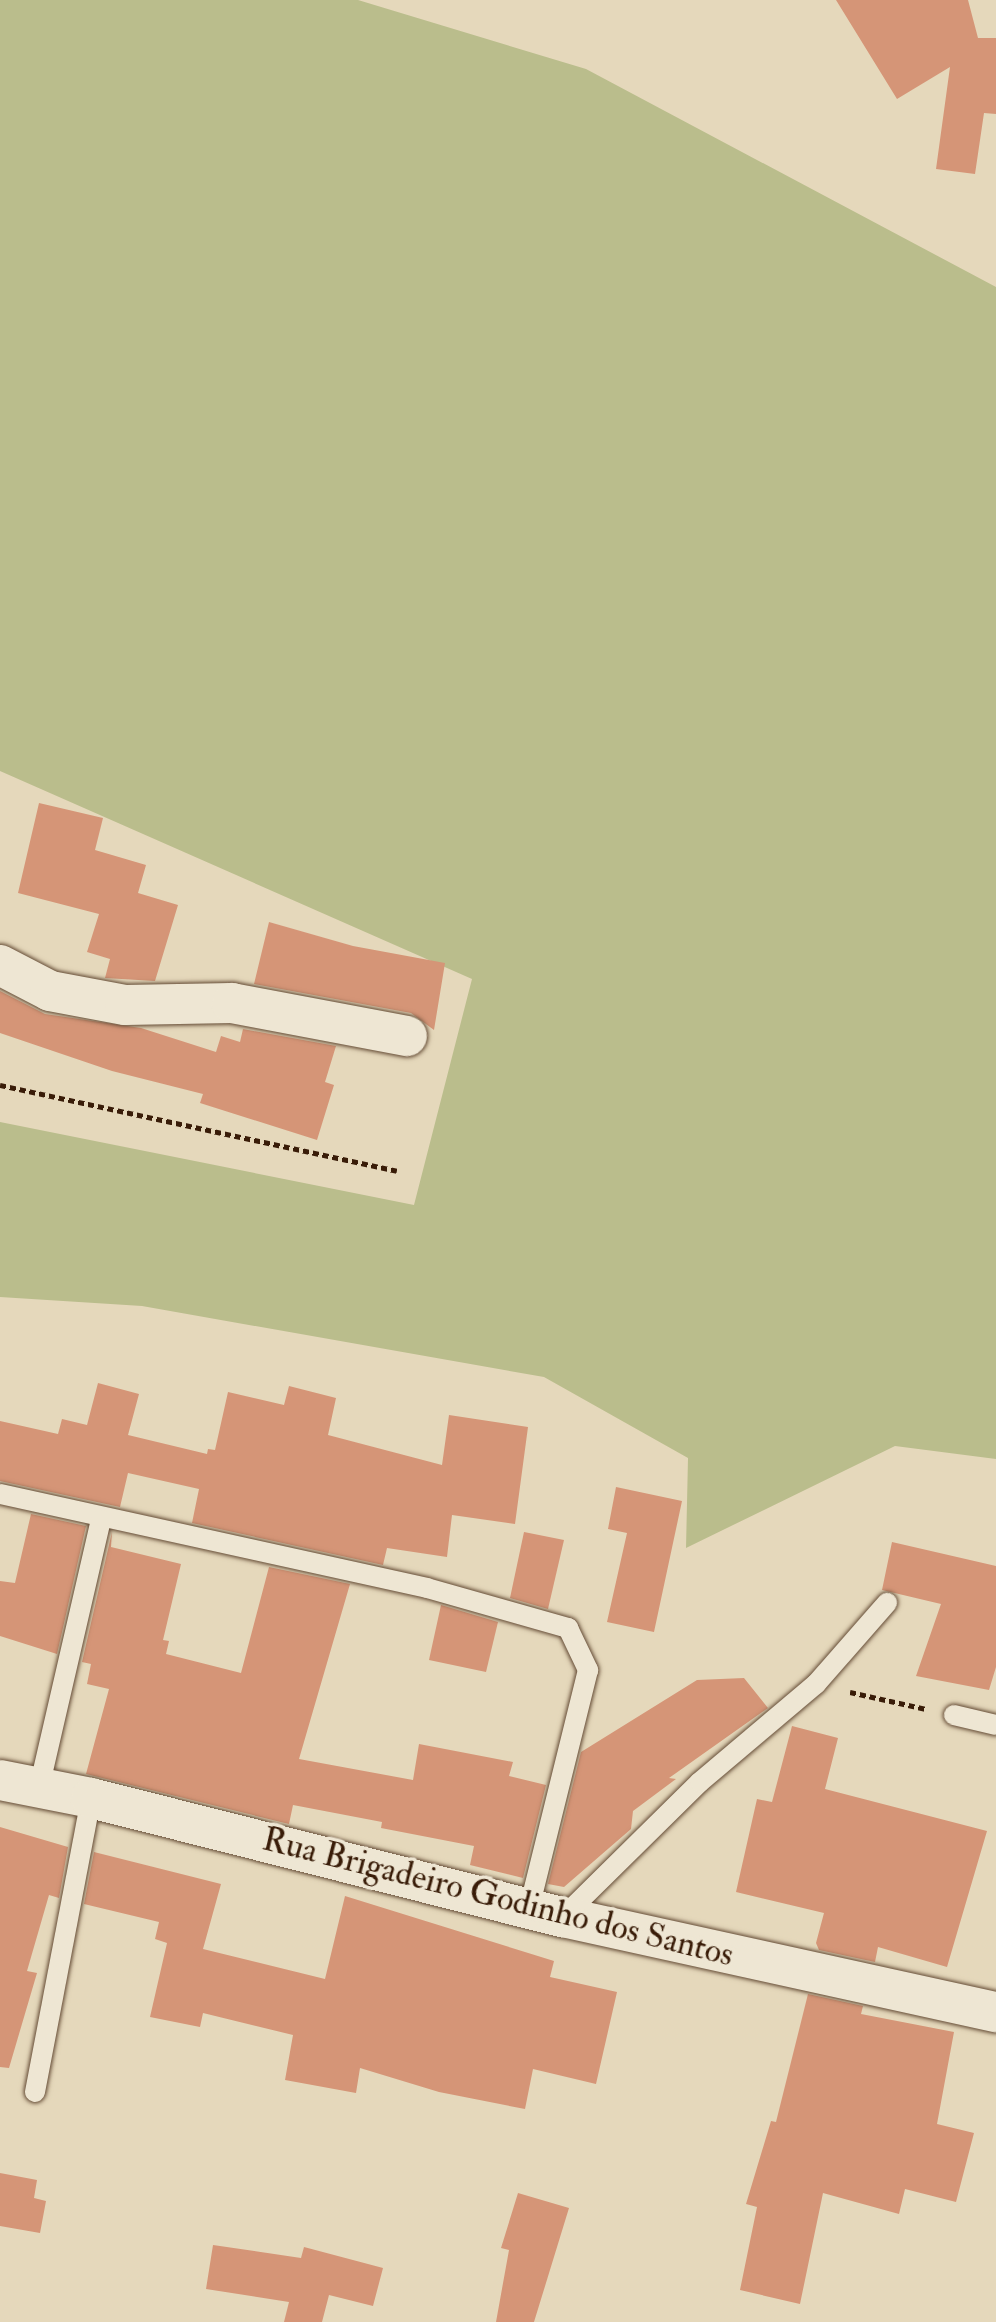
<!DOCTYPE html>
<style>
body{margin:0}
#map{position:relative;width:996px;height:2322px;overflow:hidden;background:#e5d8bb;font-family:"IM FELL Double Pica",serif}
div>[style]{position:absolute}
.green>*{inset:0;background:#babd8c}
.building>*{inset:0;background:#d59577}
.path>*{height:5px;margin-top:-2.5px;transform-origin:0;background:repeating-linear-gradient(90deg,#391c08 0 6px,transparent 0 10px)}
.roads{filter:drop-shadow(0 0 2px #644b35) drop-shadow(0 0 2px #644b35)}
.lane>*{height:20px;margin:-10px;padding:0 10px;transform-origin:10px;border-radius:10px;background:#eee6d3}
.street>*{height:40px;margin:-20px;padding:0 20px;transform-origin:20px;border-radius:20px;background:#eee6d3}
span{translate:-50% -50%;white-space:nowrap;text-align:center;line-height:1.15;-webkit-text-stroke:7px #eee6d3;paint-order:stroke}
.street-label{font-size:34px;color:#391c08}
</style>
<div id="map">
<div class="green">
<i style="clip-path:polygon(0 0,358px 0,586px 69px,996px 287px,996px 1459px,895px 1446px,686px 1548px,688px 1458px,544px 1377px,142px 1306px,0 1297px,0 1122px,414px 1205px,472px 979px,0 771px)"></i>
</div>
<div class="building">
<i style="clip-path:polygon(836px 0,968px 0,978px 38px,996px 38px,996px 114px,984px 113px,975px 174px,936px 169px,950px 67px,897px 99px)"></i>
<i style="clip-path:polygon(39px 803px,103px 818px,95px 850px,146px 865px,138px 893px,178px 905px,155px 981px,105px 978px,110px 959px,87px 952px,99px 914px,18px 893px)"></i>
<i style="clip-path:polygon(269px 922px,353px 946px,445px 963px,434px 1030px,411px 1013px,254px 984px)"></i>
<i style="clip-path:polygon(0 991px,45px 1014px,141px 1028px,216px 1052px,221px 1036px,240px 1042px,243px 1029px,336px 1046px,325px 1082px,334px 1085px,317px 1140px,200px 1103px,203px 1094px,112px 1071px,0 1033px)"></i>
<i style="clip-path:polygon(98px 1383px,139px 1394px,128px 1435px,207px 1454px,208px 1449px,215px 1450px,228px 1392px,284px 1405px,289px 1386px,336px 1398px,328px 1435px,442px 1465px,449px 1415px,528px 1427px,515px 1524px,452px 1515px,447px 1557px,387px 1548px,383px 1565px,192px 1523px,199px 1489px,128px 1473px,120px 1507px,0 1481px,0 1421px,58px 1434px,62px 1419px,87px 1425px)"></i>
<i style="clip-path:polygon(616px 1487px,682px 1501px,654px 1632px,607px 1622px,627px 1533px,608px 1529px)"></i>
<i style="clip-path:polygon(31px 1514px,86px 1526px,57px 1654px,0 1636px,0 1581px,15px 1583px)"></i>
<i style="clip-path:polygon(112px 1532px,111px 1547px,181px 1564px,163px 1640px,169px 1641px,166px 1654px,241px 1673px,269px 1567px,350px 1584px,299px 1759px,413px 1780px,419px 1744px,513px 1762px,509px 1776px,546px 1785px,523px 1878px,470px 1865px,474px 1846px,381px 1828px,382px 1822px,293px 1805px,289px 1824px,86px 1774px,109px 1689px,87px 1684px,91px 1664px,82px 1662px)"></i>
<i style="clip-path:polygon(524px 1532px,564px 1540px,548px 1609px,510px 1598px)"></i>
<i style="clip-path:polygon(892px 1542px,996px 1566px,996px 1667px,989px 1690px,916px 1676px,941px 1604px,882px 1590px)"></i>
<i style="clip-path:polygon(441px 1605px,498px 1622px,486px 1672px,429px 1660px)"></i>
<i style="clip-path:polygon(744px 1678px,768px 1708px,669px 1778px,676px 1779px,633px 1811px,631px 1829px,564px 1887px,548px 1884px,581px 1752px,697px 1680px)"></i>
<i style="clip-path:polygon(792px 1726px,838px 1738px,825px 1789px,987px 1831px,947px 1967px,878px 1947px,875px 1962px,819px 1950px,816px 1943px,824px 1913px,736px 1892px,757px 1799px,772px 1802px)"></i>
<i style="clip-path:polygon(0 1827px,68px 1847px,59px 1898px,49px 1895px,27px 1971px,37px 1973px,9px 2068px,0 2067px)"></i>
<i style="clip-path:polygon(94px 1852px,221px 1884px,203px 1949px,325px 1979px,345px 1896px,554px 1961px,550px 1977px,617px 1992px,596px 2084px,533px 2069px,525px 2109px,439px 2092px,360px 2068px,356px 2093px,285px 2080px,293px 2035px,203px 2013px,200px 2027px,150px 2017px,167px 1943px,155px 1939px,159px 1922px,84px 1904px)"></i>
<i style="clip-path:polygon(808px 1994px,863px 2006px,861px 2014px,954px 2032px,937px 2124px,974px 2133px,956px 2202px,905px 2189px,899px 2214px,823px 2193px,800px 2304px,740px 2290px,757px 2207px,746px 2204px,771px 2121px,776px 2122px)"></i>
<i style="clip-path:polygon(0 2173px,37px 2180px,34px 2198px,46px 2201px,40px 2233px,0 2226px)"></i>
<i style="clip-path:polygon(518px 2193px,569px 2208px,534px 2322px,496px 2322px,509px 2250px,501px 2248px)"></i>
<i style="clip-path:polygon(213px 2245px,301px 2258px,304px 2247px,383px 2268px,373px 2306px,329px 2295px,322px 2322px,284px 2322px,289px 2302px,206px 2289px)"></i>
</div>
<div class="path">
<i style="left:0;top:1085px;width:406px;rotate:12.2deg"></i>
<i style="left:850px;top:1692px;width:78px;rotate:12.6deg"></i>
</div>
<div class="roads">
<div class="lane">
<i style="left:0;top:1494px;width:437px;rotate:12.4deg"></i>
<i style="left:427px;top:1588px;width:147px;rotate:15.8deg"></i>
<i style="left:568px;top:1628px;width:47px;rotate:64.5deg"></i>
<i style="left:588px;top:1670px;width:245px;rotate:103.9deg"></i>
<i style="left:954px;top:1715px;width:43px;rotate:13.4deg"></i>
<i style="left:39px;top:1788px;width:275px;rotate:-77deg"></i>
<i style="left:563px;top:1917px;width:192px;rotate:-44.6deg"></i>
<i style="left:700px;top:1782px;width:152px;rotate:-40.2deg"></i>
<i style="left:816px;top:1684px;width:108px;rotate:-48.8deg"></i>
<i style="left:35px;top:2092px;width:299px;rotate:-79.2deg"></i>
</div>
<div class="street">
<i style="left:0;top:965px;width:56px;rotate:27.5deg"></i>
<i style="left:50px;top:991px;width:76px;rotate:10.6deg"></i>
<i style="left:125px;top:1005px;width:107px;rotate:-1.1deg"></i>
<i style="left:232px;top:1003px;width:178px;rotate:10.7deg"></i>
<i style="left:0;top:1780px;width:93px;rotate:11.2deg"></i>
<i style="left:91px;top:1798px;width:487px;rotate:14.2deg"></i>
<i style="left:563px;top:1917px;width:443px;rotate:12.4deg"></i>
</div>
</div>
<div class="street-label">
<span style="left:498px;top:1897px;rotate:14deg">Rua Brigadeiro Godinho dos Santos</span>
</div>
</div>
